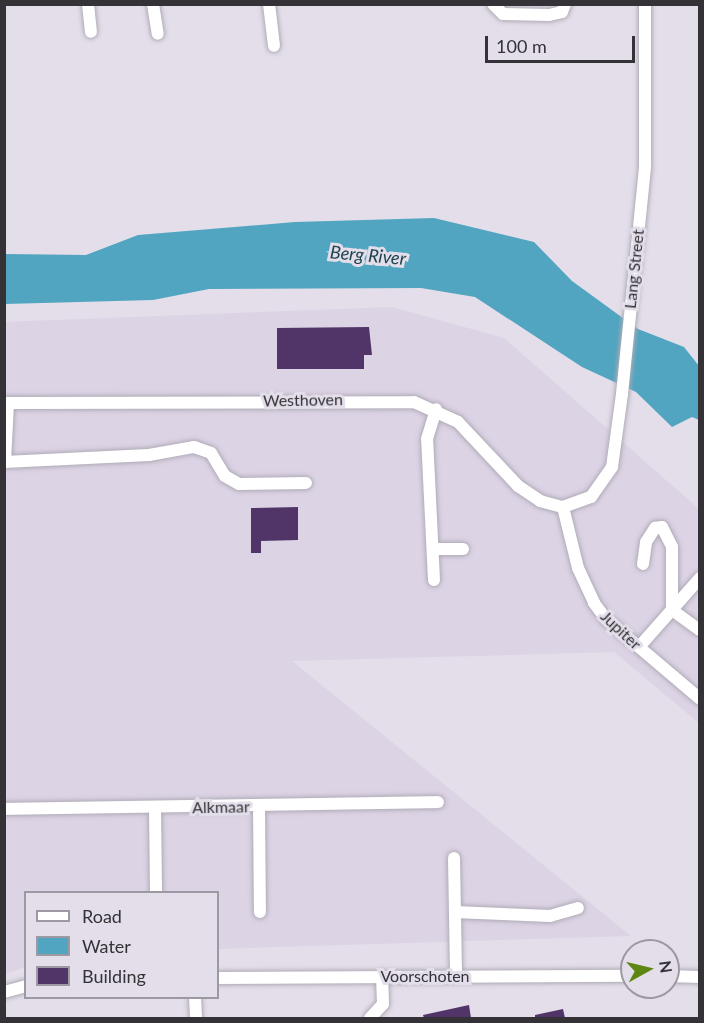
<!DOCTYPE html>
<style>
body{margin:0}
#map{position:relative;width:704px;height:1023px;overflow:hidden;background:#e3dee9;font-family:Lato,sans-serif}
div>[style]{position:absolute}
.built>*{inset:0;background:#dcd3e5}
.water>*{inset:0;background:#51a5c0}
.building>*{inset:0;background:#513568}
.roads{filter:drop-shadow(0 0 2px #b0abb6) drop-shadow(0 0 2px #b0abb6)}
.minor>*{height:12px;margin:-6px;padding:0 6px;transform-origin:6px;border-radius:6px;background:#fff}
span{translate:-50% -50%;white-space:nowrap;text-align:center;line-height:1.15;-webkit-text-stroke:6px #e3dee9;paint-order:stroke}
.street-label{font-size:16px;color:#343237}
.water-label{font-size:18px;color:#1d4350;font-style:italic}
.frame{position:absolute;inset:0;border:6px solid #343237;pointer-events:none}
.legend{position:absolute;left:24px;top:891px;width:195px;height:108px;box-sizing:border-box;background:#e3dee9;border:2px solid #9d99a2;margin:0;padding:8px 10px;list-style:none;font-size:18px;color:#343237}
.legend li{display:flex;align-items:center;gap:12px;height:30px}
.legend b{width:30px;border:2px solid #9d99a2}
.north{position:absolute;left:620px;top:939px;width:60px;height:60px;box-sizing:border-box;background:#e3dee9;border:2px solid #9d99a2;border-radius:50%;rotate:82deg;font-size:16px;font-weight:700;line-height:24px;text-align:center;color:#343237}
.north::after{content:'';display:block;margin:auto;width:21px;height:27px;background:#5d8712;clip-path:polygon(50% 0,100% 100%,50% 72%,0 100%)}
.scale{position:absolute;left:485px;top:36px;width:150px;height:27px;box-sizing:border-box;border:3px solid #343237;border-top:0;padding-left:8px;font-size:18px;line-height:21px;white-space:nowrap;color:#343237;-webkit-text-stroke:4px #e3dee9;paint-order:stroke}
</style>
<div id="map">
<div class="built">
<i style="clip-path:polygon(392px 307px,504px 338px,699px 509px,699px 723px,614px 652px,292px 661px,631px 936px,218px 949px,218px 892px,26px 892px,25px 967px,5px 974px,4px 322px)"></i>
</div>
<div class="water">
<i style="clip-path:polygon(434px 218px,534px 242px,572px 281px,638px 329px,684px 347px,699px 366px,699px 420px,692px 417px,672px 427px,636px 392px,582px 367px,475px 297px,421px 288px,209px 289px,153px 300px,5px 304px,5px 254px,86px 255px,138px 235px,295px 222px)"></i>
</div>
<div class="building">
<i style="clip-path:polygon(369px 327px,372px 355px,364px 355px,364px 369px,277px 369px,277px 328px)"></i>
<i style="clip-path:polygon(298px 507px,298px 540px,261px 541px,261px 553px,251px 553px,251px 508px)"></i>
<i style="clip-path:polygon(469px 1005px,471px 1018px,424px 1018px,423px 1015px)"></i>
<i style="clip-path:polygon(563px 1009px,565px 1018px,535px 1018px,535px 1015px)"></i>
</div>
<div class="roads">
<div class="minor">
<i style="left:88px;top:4px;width:28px;rotate:84deg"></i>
<i style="left:153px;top:4px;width:30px;rotate:81deg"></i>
<i style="left:269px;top:4px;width:42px;rotate:83.2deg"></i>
<i style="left:493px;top:4px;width:14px;rotate:45deg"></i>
<i style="left:503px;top:14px;width:46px;rotate:1.2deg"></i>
<i style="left:549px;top:15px;width:13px;rotate:-13deg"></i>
<i style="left:562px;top:12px;width:9px;rotate:-69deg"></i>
<i style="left:4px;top:403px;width:410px;rotate:-0.1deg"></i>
<i style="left:414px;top:402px;width:48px;rotate:24.4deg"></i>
<i style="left:458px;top:422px;width:88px;rotate:46.8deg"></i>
<i style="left:518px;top:486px;width:27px;rotate:34deg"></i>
<i style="left:540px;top:501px;width:24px;rotate:15deg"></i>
<i style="left:563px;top:507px;width:30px;rotate:-20deg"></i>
<i style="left:591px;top:497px;width:37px;rotate:-55deg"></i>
<i style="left:612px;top:467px;width:74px;rotate:-82.2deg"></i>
<i style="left:622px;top:394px;width:229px;rotate:-84.2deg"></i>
<i style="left:645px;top:166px;width:162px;rotate:-90deg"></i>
<i style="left:4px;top:462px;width:145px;rotate:-2.8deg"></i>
<i style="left:149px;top:455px;width:46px;rotate:-10.1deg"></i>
<i style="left:194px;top:447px;width:18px;rotate:19deg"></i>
<i style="left:211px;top:453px;width:27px;rotate:59deg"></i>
<i style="left:225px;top:476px;width:16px;rotate:30deg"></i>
<i style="left:239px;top:484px;width:67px;rotate:-0.9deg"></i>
<i style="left:5px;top:462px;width:59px;rotate:-87.1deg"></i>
<i style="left:563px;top:507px;width:63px;rotate:76.2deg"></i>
<i style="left:578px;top:568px;width:38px;rotate:65deg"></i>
<i style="left:594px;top:603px;width:21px;rotate:53deg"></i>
<i style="left:607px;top:620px;width:122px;rotate:40.3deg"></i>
<i style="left:433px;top:549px;width:30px"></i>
<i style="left:643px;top:564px;width:22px;rotate:-82deg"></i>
<i style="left:646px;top:542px;width:17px;rotate:-57deg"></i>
<i style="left:655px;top:528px;width:7px;rotate:-8deg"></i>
<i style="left:662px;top:527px;width:22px;rotate:63deg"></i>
<i style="left:672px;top:547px;width:63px;rotate:90deg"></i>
<i style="left:672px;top:610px;width:34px;rotate:36deg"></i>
<i style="left:434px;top:580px;width:141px;rotate:-92.8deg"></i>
<i style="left:427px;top:439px;width:31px;rotate:-73deg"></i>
<i style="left:639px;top:647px;width:92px;rotate:-48.5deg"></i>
<i style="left:259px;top:806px;width:106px;rotate:89.5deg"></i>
<i style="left:155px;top:808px;width:84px;rotate:89.3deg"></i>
<i style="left:4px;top:809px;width:434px;rotate:-0.9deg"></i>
<i style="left:454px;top:858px;width:117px;rotate:89deg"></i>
<i style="left:455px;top:912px;width:95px;rotate:2.4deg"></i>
<i style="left:550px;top:916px;width:29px;rotate:-16deg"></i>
<i style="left:668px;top:976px;width:32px;rotate:2deg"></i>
<i style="left:218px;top:978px;width:414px;rotate:-0.3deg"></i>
<i style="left:4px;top:992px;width:23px;rotate:-15deg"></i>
<i style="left:195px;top:998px;width:20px;rotate:87deg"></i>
<i style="left:370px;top:1018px;width:19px;rotate:-47deg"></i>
<i style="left:383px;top:1004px;width:28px;rotate:-92deg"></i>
</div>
</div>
<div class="street-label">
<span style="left:634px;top:269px;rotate:-84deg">Lang Street</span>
<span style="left:303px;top:400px;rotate:-1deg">Westhoven</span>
<span style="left:621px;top:630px;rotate:43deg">Jupiter</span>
<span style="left:221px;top:807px;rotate:-1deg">Alkmaar</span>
<span style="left:425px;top:976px">Voorschoten</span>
</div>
<div class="water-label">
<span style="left:368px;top:255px;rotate:5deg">Berg River</span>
</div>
<div class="frame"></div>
<ul class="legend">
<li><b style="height:8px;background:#fff"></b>Road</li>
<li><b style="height:16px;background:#51a5c0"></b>Water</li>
<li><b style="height:16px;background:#513568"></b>Building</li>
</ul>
<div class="north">N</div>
<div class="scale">100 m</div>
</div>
